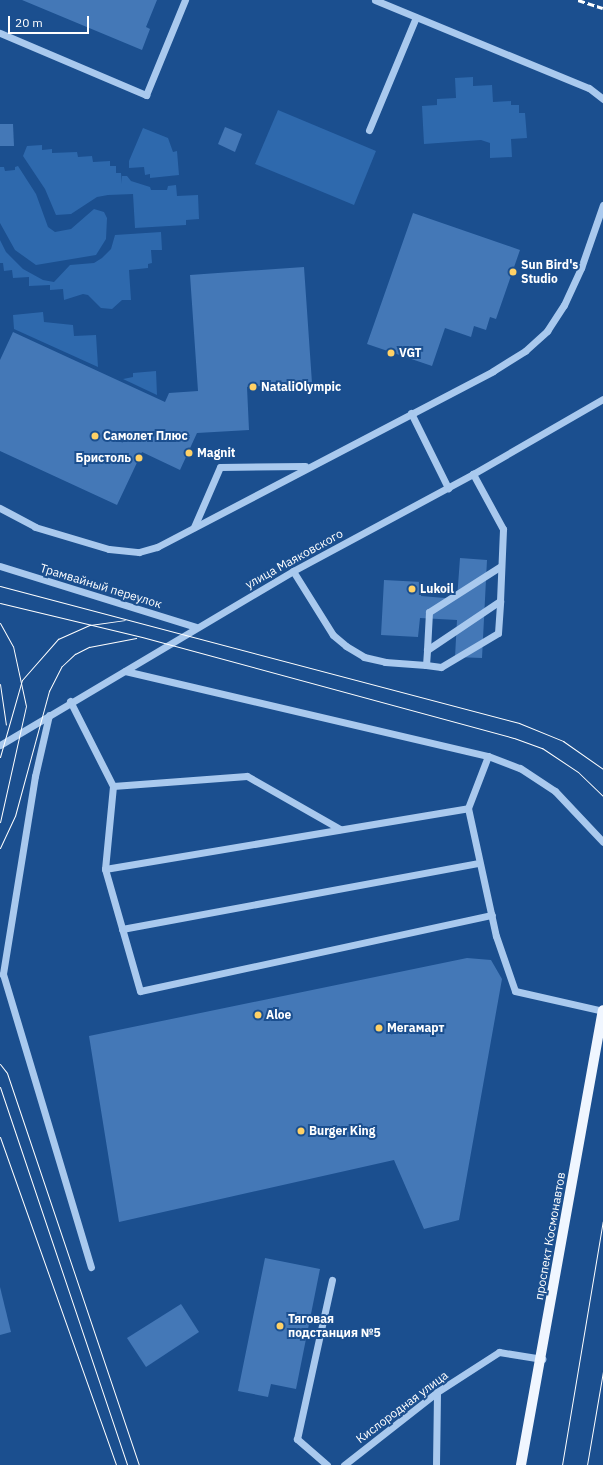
<!DOCTYPE html>
<meta charset="utf-8">
<style>
body{margin:0}
#map{position:relative;width:603px;height:1465px;overflow:hidden;background:#1b4f8f;font-family:"IBM Plex Sans",sans-serif}
div>[style]{position:absolute}
.green>*{inset:0;background:#2e69ad}
.building>*{inset:0;background:#4478b7}
.minor>*{height:7px;margin:-3.5px;padding:0 3.5px;transform-origin:3.5px;border-radius:3.5px;background:#a9c9ee}
.major>*{height:10px;margin:-5px;padding:0 5px;transform-origin:5px;border-radius:5px;background:#f0f6ff}
.tram>*{height:1px;margin:-0.5px;padding:0 0.5px;transform-origin:0.5px;border-radius:0.5px;background:#fff}
.rail>*{height:3px;margin-top:-1.5px;transform-origin:0;background:repeating-linear-gradient(90deg,#fff 0 7px,transparent 0 10px)}
.dots>*{width:11px;height:11px;translate:-50% -50%;box-sizing:border-box;border:2px solid #1b4f8f;border-radius:50%}
span{translate:-50% -50%;white-space:nowrap;text-align:center;line-height:1.15;-webkit-text-stroke:4px #1b4f8f;paint-order:stroke}
.poi-label{font-size:12px;color:#fff;font-weight:700}
.left{translate:0 -50%;text-align:left}
.right{translate:-100% -50%;text-align:right}
.street-label{font-size:12px;color:#fff}
.scale{position:absolute;left:8px;top:16px;width:81px;height:18px;box-sizing:border-box;border:2px solid #fff;border-top:0;padding-left:5px;font-size:12px;line-height:14px;white-space:nowrap;color:#fff;-webkit-text-stroke:3px #1b4f8f;paint-order:stroke}
</style>
<div id="map">
<div class="green">
<i style="clip-path:polygon(473px 77px,473px 86px,492px 85px,493px 102px,511px 101px,511px 105px,519px 105px,519px 113px,525px 113px,527px 138px,511px 139px,512px 157px,490px 158px,490px 143px,481px 140px,424px 144px,422px 106px,437px 105px,437px 99px,456px 98px,455px 78px)"></i>
<i style="clip-path:polygon(278px 110px,376px 151px,354px 205px,255px 164px)"></i>
<i style="clip-path:polygon(143px 128px,168px 138px,173px 152px,177px 151px,179px 175px,150px 178px,150px 174px,145px 175px,144px 167px,129px 168px,129px 161px)"></i>
<i style="clip-path:polygon(42px 145px,42px 150px,52px 149px,52px 153px,77px 152px,78px 157px,92px 156px,93px 162px,110px 161px,110px 166px,116px 166px,116px 173px,121px 173px,122px 184px,117px 185px,122px 184px,122px 176px,127px 176px,131px 181px,150px 187px,151px 190px,167px 190px,168px 186px,176px 185px,177px 196px,198px 195px,199px 219px,186px 220px,186px 225px,135px 228px,133px 194px,108px 195px,108px 189px,108px 195px,97px 197px,71px 214px,56px 215px,45px 189px,23px 156px,27px 146px)"></i>
<i style="clip-path:polygon(18px 166px,36px 194px,48px 227px,55px 232px,71px 229px,94px 209px,104px 212px,107px 218px,106px 239px,96px 255px,36px 265px,15px 250px,0 223px,0 167px,4px 167px,5px 171px,15px 170px,15px 167px)"></i>
<i style="clip-path:polygon(161px 232px,162px 250px,151px 250px,152px 263px,148px 264px,148px 268px,129px 270px,131px 300px,122px 300px,112px 309px,101px 308px,88px 295px,83px 294px,64px 300px,63px 289px,50px 290px,50px 285px,29px 286px,29px 277px,13px 278px,12px 270px,4px 271px,3px 263px,0 263px,0 240px,6px 252px,23px 269px,43px 280px,54px 282px,70px 265px,94px 263px,102px 258px,111px 249px,115px 235px)"></i>
<i style="clip-path:polygon(43px 312px,44px 322px,73px 325px,74px 336px,96px 335px,98px 367px,14px 329px,13px 315px)"></i>
<i style="clip-path:polygon(156px 371px,157px 395px,123px 379px,133px 377px,133px 373px)"></i>
</div>
<div class="building">
<i style="clip-path:polygon(22px 0,157px 0,146px 27px,150px 29px,142px 50px)"></i>
<i style="clip-path:polygon(0 124px,13px 124px,14px 146px,0 146px)"></i>
<i style="clip-path:polygon(225px 127px,242px 134px,235px 152px,218px 144px)"></i>
<i style="clip-path:polygon(413px 213px,520px 250px,496px 319px,490px 317px,486px 330px,474px 326px,471px 337px,445px 328px,432px 366px,367px 344px)"></i>
<i style="clip-path:polygon(304px 267px,312px 383px,247px 387px,249px 430px,197px 433px,180px 470px,142px 452px,117px 505px,0 451px,0 360px,13px 332px,165px 402px,169px 393px,198px 391px,190px 275px)"></i>
<i style="clip-path:polygon(460px 558px,487px 560px,482px 658px,455px 657px,457px 620px,420px 618px,418px 637px,381px 635px,384px 580px,422px 582px,421px 596px,457px 599px)"></i>
<i style="clip-path:polygon(467px 958px,491px 960px,502px 979px,459px 1220px,424px 1229px,394px 1160px,119px 1222px,89px 1036px)"></i>
<i style="clip-path:polygon(265px 1258px,320px 1269px,296px 1389px,271px 1384px,268px 1397px,238px 1391px)"></i>
<i style="clip-path:polygon(0 1287px,11px 1332px,0 1335px)"></i>
<i style="clip-path:polygon(181px 1304px,199px 1332px,146px 1367px,127px 1338px)"></i>
</div>
<div class="minor">
<i style="left:375px;top:0;width:231px;rotate:22.4deg"></i>
<i style="left:589px;top:88px;width:18px;rotate:38deg"></i>
<i style="left:0;top:33px;width:159px;rotate:23deg"></i>
<i style="left:146px;top:95px;width:103px;rotate:-67.7deg"></i>
<i style="left:369px;top:130px;width:122px;rotate:-67.4deg"></i>
<i style="left:411px;top:413px;width:84px;rotate:63.7deg"></i>
<i style="left:0;top:508px;width:40px;rotate:28deg"></i>
<i style="left:35px;top:527px;width:77px;rotate:16.6deg"></i>
<i style="left:109px;top:549px;width:30px;rotate:6deg"></i>
<i style="left:139px;top:552px;width:19px;rotate:-16deg"></i>
<i style="left:157px;top:547px;width:379px;rotate:-27.6deg"></i>
<i style="left:493px;top:371px;width:38px;rotate:-32deg"></i>
<i style="left:525px;top:351px;width:30px;rotate:-42deg"></i>
<i style="left:547px;top:331px;width:31px;rotate:-57deg"></i>
<i style="left:564px;top:305px;width:41px;rotate:-65.3deg"></i>
<i style="left:581px;top:268px;width:67px;rotate:-70.8deg"></i>
<i style="left:194px;top:527px;width:65px;rotate:-66.6deg"></i>
<i style="left:220px;top:467px;width:85px;rotate:-0.7deg"></i>
<i style="left:0;top:566px;width:205px;rotate:17.3deg"></i>
<i style="left:293px;top:571px;width:75px;rotate:58deg"></i>
<i style="left:333px;top:635px;width:17px;rotate:40deg"></i>
<i style="left:346px;top:646px;width:21px;rotate:31deg"></i>
<i style="left:364px;top:657px;width:22px;rotate:13deg"></i>
<i style="left:385px;top:662px;width:41px;rotate:4.2deg"></i>
<i style="left:426px;top:665px;width:15px;rotate:-86deg"></i>
<i style="left:427px;top:650px;width:88px;rotate:-33.9deg"></i>
<i style="left:500px;top:601px;width:72px;rotate:-87.6deg"></i>
<i style="left:503px;top:529px;width:63px;rotate:-118.6deg"></i>
<i style="left:427px;top:650px;width:38px;rotate:-87deg"></i>
<i style="left:429px;top:612px;width:85px;rotate:-32.6deg"></i>
<i style="left:426px;top:665px;width:15px;rotate:8deg"></i>
<i style="left:441px;top:667px;width:66px;rotate:-30.8deg"></i>
<i style="left:498px;top:633px;width:32px;rotate:-86deg"></i>
<i style="left:125px;top:671px;width:373px;rotate:13.2deg"></i>
<i style="left:488px;top:756px;width:34px;rotate:21deg"></i>
<i style="left:520px;top:768px;width:42px;rotate:33.3deg"></i>
<i style="left:555px;top:791px;width:70px;rotate:46.7deg"></i>
<i style="left:70px;top:701px;width:95px;rotate:63.2deg"></i>
<i style="left:113px;top:786px;width:83px;rotate:95.5deg"></i>
<i style="left:105px;top:869px;width:127px;rotate:74deg"></i>
<i style="left:140px;top:991px;width:360px;rotate:-12.2deg"></i>
<i style="left:49px;top:715px;width:63px;rotate:102.9deg"></i>
<i style="left:35px;top:776px;width:201px;rotate:99.2deg"></i>
<i style="left:3px;top:974px;width:306px;rotate:73.3deg"></i>
<i style="left:0;top:745px;width:341px;rotate:-30.7deg"></i>
<i style="left:293px;top:571px;width:204px;rotate:-28.3deg"></i>
<i style="left:473px;top:474px;width:150px;rotate:-30deg"></i>
<i style="left:488px;top:756px;width:56px;rotate:111deg"></i>
<i style="left:468px;top:808px;width:131px;rotate:77.7deg"></i>
<i style="left:496px;top:936px;width:58px;rotate:70.9deg"></i>
<i style="left:515px;top:991px;width:90px;rotate:12.8deg"></i>
<i style="left:113px;top:786px;width:134px;rotate:-4.3deg"></i>
<i style="left:247px;top:776px;width:107px;rotate:29.7deg"></i>
<i style="left:105px;top:869px;width:368px;rotate:-9.5deg"></i>
<i style="left:122px;top:929px;width:363px;rotate:-10.5deg"></i>
<i style="left:327px;top:1465px;width:40px;rotate:-139deg"></i>
<i style="left:297px;top:1439px;width:163px;rotate:-77.6deg"></i>
<i style="left:344px;top:1465px;width:118px;rotate:-38.1deg"></i>
<i style="left:437px;top:1392px;width:74px;rotate:-32.8deg"></i>
<i style="left:499px;top:1352px;width:44px;rotate:9.2deg"></i>
<i style="left:436px;top:1465px;width:73px;rotate:-89.2deg"></i>
</div>
<div class="major">
<i style="left:521px;top:1465px;width:462px;rotate:-79.8deg"></i>
</div>
<div class="tram">
<i style="left:0;top:586px;width:537px;rotate:14.79deg"></i>
<i style="left:519px;top:723px;width:48px;rotate:22.2deg"></i>
<i style="left:563px;top:741px;width:49px;rotate:35deg"></i>
<i style="left:0;top:603px;width:146px;rotate:13.5deg"></i>
<i style="left:142px;top:637px;width:385px;rotate:15.2deg"></i>
<i style="left:514px;top:738px;width:30px;rotate:20deg"></i>
<i style="left:542px;top:748px;width:43px;rotate:33.7deg"></i>
<i style="left:578px;top:772px;width:35px;rotate:44deg"></i>
<i style="left:0;top:623px;width:26px;rotate:61deg"></i>
<i style="left:13px;top:646px;width:61px;rotate:77.8deg"></i>
<i style="left:26px;top:706px;width:119px;rotate:102.6deg"></i>
<i style="left:0;top:684px;width:41px;rotate:81.7deg"></i>
<i style="left:0;top:757px;width:80px;rotate:-74.1deg"></i>
<i style="left:22px;top:680px;width:55px;rotate:-48.7deg"></i>
<i style="left:58px;top:639px;width:35px;rotate:-24deg"></i>
<i style="left:90px;top:625px;width:35px;rotate:-8deg"></i>
<i style="left:0;top:848px;width:35px;rotate:-65deg"></i>
<i style="left:15px;top:816px;width:130px;rotate:-74.8deg"></i>
<i style="left:49px;top:691px;width:28px;rotate:-63deg"></i>
<i style="left:62px;top:666px;width:18px;rotate:-43deg"></i>
<i style="left:75px;top:654px;width:16px;rotate:-27deg"></i>
<i style="left:89px;top:647px;width:48px;rotate:-10.8deg"></i>
<i style="left:0;top:1064px;width:11px;rotate:52deg"></i>
<i style="left:7px;top:1073px;width:414px;rotate:71.4deg"></i>
<i style="left:0;top:1087px;width:399px;rotate:71.4deg"></i>
<i style="left:0;top:1137px;width:348px;rotate:70.5deg"></i>
<i style="left:562px;top:1465px;width:247px;rotate:-80.5deg"></i>
<i style="left:587px;top:1465px;width:95px;rotate:-80.3deg"></i>
</div>
<div class="rail">
<i style="left:578px;top:0;width:26px;rotate:18deg"></i>
</div>
<div class="dots">
<i style="left:513px;top:272px;background:#ffd166"></i>
<i style="left:391px;top:353px;background:#ffd166"></i>
<i style="left:253px;top:387px;background:#ffd166"></i>
<i style="left:95px;top:436px;background:#ffd166"></i>
<i style="left:189px;top:453px;background:#ffd166"></i>
<i style="left:139px;top:458px;background:#ffd166"></i>
<i style="left:412px;top:589px;background:#ffd166"></i>
<i style="left:258px;top:1015px;background:#ffd166"></i>
<i style="left:379px;top:1028px;background:#ffd166"></i>
<i style="left:301px;top:1131px;background:#ffd166"></i>
<i style="left:280px;top:1326px;background:#ffd166"></i>
</div>
<div class="poi-label">
<span class="left" style="left:521px;top:272px">Sun Bird's<br>Studio</span>
<span class="left" style="left:399px;top:353px">VGT</span>
<span class="left" style="left:261px;top:387px">NataliOlympic</span>
<span class="left" style="left:103px;top:436px">Самолет Плюс</span>
<span class="left" style="left:197px;top:453px">Magnit</span>
<span class="right" style="left:131px;top:458px">Бристоль</span>
<span class="left" style="left:420px;top:589px">Lukoil</span>
<span class="left" style="left:266px;top:1015px">Aloe</span>
<span class="left" style="left:387px;top:1028px">Мегамарт</span>
<span class="left" style="left:309px;top:1131px">Burger King</span>
<span class="left" style="left:288px;top:1326px">Тяговая<br>подстанция №5</span>
</div>
<div class="street-label">
<span style="left:294px;top:559px;rotate:-29deg">улица Маяковского</span>
<span style="left:101px;top:586px;rotate:17deg">Трамвайный переулок</span>
<span style="left:550px;top:1236px;rotate:-80deg">проспект Космонавтов</span>
<span style="left:402px;top:1407px;rotate:-37deg">Кислородная улица</span>
</div>
<div class="scale">20 m</div>
</div>
